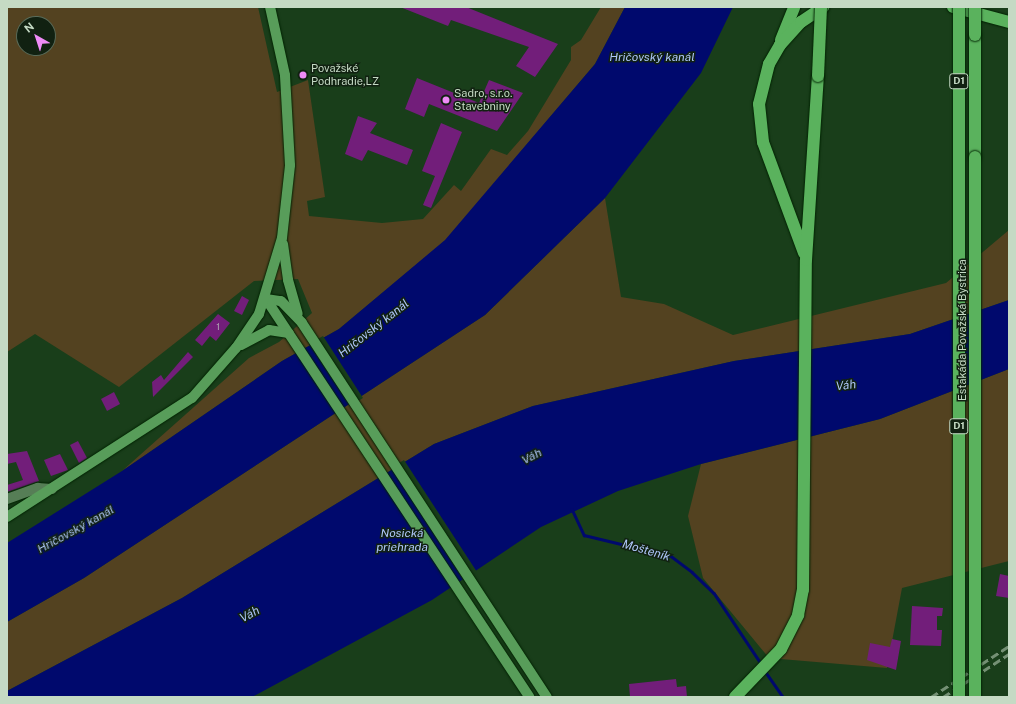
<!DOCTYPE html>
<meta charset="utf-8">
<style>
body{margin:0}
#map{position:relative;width:1016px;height:704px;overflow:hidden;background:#193e1a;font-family:"Public Sans",sans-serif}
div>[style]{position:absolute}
.green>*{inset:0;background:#534220}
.water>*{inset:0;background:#00096d}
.pier>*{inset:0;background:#193e1a}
.stream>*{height:2.5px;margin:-1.25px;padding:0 1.25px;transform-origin:1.25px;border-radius:1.25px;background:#00096d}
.building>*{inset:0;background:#721e7a}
.roads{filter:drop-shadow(0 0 1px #002402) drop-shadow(0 0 1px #002402)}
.minor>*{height:10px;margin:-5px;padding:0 5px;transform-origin:5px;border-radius:5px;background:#567e56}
.major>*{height:10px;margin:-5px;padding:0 5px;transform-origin:5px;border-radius:5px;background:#589d5a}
.highway>*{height:12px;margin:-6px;padding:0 6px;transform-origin:6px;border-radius:6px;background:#5ab25d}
.rail>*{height:2.5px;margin-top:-1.25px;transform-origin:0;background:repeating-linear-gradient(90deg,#749074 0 8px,transparent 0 12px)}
.bridges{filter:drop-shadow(0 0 1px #002402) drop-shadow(0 0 1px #002402)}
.highway-bridge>*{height:12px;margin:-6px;padding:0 6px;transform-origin:6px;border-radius:6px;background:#5ab25d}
.dots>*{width:11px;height:11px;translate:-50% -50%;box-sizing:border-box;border:2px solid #112111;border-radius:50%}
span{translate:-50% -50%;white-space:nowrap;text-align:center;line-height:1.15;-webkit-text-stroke:3px #112111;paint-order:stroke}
.number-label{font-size:9px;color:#b0abb2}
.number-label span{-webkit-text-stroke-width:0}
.shield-label span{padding:1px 3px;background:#112111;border:1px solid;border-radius:3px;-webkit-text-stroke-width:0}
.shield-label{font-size:10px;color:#c5dac4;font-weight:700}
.poi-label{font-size:11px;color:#c5dac4}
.left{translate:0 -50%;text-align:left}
.street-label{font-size:11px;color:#c5dac4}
.water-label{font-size:12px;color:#aec6f9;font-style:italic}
.frame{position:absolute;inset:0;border:8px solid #c5dac4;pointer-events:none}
.north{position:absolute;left:16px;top:16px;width:40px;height:40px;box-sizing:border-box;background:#112111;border:1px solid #596b59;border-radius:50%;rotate:321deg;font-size:11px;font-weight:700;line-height:16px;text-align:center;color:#c5dac4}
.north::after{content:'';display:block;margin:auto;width:14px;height:18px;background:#ef8bf7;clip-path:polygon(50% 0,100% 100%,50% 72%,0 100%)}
</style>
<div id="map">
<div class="green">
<i style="clip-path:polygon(evenodd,7px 7px,258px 7px,277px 92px,308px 80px,325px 197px,307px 201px,309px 216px,382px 223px,423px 219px,454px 185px,461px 191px,491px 149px,507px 155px,528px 131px,571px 60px,571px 47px,581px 40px,601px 7px,625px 7px,595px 64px,446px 240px,339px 329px,282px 361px,122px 471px,249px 358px,279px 342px,312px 313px,298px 279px,254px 281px,119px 387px,35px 334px,7px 352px,7px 7px,24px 24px,48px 24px,48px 48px,24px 48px,24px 24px)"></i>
<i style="clip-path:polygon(605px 198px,621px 297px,664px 304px,733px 335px,946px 283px,1009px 230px,1009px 300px,910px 334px,734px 361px,533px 406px,434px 444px,182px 598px,7px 691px,7px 622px,84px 578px,485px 315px)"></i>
<i style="clip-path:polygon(1009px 369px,1009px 561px,902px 588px,887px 668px,769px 658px,703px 578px,688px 516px,701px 464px,880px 419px)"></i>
</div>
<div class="water">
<i style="clip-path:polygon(625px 7px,733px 7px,701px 73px,605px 198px,485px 315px,84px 578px,7px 622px,7px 543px,122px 471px,282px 361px,339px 329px,445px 240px,595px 64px)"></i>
<i style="clip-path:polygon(1009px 300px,1009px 369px,880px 419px,701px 464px,618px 491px,541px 527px,432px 600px,252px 697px,7px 697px,7px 691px,182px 598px,434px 444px,533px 406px,734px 361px,910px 334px)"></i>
</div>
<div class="pier">
<i style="clip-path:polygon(323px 336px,363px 398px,350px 406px,309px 344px)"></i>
<i style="clip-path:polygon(404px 460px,477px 572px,464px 581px,391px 468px)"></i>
</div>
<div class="stream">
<i style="left:572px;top:509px;width:29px;rotate:65deg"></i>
<i style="left:584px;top:535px;width:89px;rotate:13.6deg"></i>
<i style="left:671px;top:556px;width:26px;rotate:37deg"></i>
<i style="left:692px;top:572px;width:30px;rotate:44deg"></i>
<i style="left:714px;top:593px;width:87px;rotate:56.3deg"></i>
<i style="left:765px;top:671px;width:32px;rotate:55deg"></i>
</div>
<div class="building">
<i style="clip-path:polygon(400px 7px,466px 7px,558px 44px,535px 77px,516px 66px,529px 47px,451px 20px,448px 26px)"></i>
<i style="clip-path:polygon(417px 78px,479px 103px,489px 80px,523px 93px,497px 131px,429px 104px,424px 117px,405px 109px)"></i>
<i style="clip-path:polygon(358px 116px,377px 123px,370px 133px,413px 150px,407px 165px,368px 150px,362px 161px,345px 154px)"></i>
<i style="clip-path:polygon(441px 123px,462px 132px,431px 208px,423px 205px,435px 176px,422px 171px)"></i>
<i style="clip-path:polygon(242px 296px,249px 300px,242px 315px,234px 311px)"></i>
<i style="clip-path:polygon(218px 314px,230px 323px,216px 341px,210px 336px,202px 346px,195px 340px)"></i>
<i style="clip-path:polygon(188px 352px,193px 357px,153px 397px,152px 382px,161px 375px,164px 380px)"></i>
<i style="clip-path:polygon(114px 392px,120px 404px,107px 411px,101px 399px)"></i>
<i style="clip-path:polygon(78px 441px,87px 458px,79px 463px,70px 445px)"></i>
<i style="clip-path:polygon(27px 451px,39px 481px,7px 492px,7px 485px,23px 480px,16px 462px,7px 464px,7px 454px)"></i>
<i style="clip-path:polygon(60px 454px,68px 470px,51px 476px,44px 460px)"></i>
<i style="clip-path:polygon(1000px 574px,1009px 576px,1009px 598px,996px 596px)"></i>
<i style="clip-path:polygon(912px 606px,943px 608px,942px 616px,937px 616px,937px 630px,942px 630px,941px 646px,910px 645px)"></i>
<i style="clip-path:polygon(892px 639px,901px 641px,896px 670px,867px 660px,870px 643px,890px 647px)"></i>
<i style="clip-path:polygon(676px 679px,677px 687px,686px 686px,687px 697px,630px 697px,629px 684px)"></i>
</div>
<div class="roads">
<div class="minor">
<i style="left:7px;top:499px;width:33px;rotate:-20deg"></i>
<i style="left:38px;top:488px;width:14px;rotate:4deg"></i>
</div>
<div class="major">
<i style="left:283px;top:244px;width:36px;rotate:82deg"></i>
<i style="left:288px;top:280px;width:35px;rotate:74deg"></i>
<i style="left:266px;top:299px;width:15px;rotate:8deg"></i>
<i style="left:281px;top:301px;width:30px;rotate:46deg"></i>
<i style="left:302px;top:323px;width:447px;rotate:56.8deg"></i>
<i style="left:266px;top:299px;width:477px;rotate:56.5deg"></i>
<i style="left:241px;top:345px;width:32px;rotate:-28deg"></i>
<i style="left:269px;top:330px;width:20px;rotate:9deg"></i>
<i style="left:7px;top:517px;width:220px;rotate:-32.8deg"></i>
<i style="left:192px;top:398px;width:67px;rotate:-48.7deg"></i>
<i style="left:236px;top:348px;width:41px;rotate:-55.9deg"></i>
<i style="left:259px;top:314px;width:79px;rotate:-73.2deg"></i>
<i style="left:282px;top:238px;width:73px;rotate:-83.7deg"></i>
<i style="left:290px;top:165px;width:90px;rotate:-93.2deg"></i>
<i style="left:285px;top:75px;width:70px;rotate:-102.4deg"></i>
</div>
<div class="highway">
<i style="left:953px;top:7px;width:58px;rotate:15deg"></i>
<i style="left:781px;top:40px;width:35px;rotate:-68deg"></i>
<i style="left:975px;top:157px;width:122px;rotate:-90deg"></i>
<i style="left:804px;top:253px;width:118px;rotate:-110.3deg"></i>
<i style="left:763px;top:142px;width:38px;rotate:-96deg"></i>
<i style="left:759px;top:104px;width:41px;rotate:-76deg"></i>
<i style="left:769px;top:64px;width:22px;rotate:-60deg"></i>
<i style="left:780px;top:45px;width:31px;rotate:-48deg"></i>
<i style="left:801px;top:22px;width:27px;rotate:-34deg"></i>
<i style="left:735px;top:697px;width:66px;rotate:-46.2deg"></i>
<i style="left:781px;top:649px;width:38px;rotate:-63deg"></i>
<i style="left:798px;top:615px;width:25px;rotate:-79deg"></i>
<i style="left:803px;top:590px;width:330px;rotate:-89.5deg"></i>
<i style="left:806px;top:260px;width:184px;rotate:-86.3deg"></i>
</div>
</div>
<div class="rail">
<i style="left:931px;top:697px;width:93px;rotate:-33.2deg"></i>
<i style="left:943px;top:697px;width:79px;rotate:-33.1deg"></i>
</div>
<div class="bridges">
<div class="highway-bridge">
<i style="left:975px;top:7px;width:28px;rotate:90deg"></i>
<i style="left:818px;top:76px;width:69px;rotate:-87.5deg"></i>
<i style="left:975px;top:157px;width:540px;rotate:90deg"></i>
<i style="left:959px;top:697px;width:690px;rotate:-90deg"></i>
</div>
</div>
<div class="dots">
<i style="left:303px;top:75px;background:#ef8bf7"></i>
<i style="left:446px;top:100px;background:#ef8bf7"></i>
</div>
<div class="number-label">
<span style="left:218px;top:327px">1</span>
</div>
<div class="shield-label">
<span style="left:959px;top:81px">D1</span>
<span style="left:959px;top:426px">D1</span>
</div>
<div class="poi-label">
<span class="left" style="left:311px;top:75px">Považské<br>Podhradie,LZ</span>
<span class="left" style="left:454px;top:100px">Sadro, s.r.o.<br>Stavebniny</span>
</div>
<div class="street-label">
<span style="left:962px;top:330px;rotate:-90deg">Estakáda Považská Bystrica</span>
</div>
<div class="water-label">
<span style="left:652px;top:58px">Hričovský kanál</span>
<span style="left:374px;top:329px;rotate:-38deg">Hričovský kanál</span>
<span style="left:846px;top:386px;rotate:-6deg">Váh</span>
<span style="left:532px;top:457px;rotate:-27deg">Váh</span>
<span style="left:76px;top:530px;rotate:-29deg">Hričovský kanál</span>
<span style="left:402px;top:541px">Nosická<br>priehrada</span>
<span style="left:646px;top:551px;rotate:16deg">Mošteník</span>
<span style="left:250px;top:615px;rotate:-28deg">Váh</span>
</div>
<div class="frame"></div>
<div class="north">N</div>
</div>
